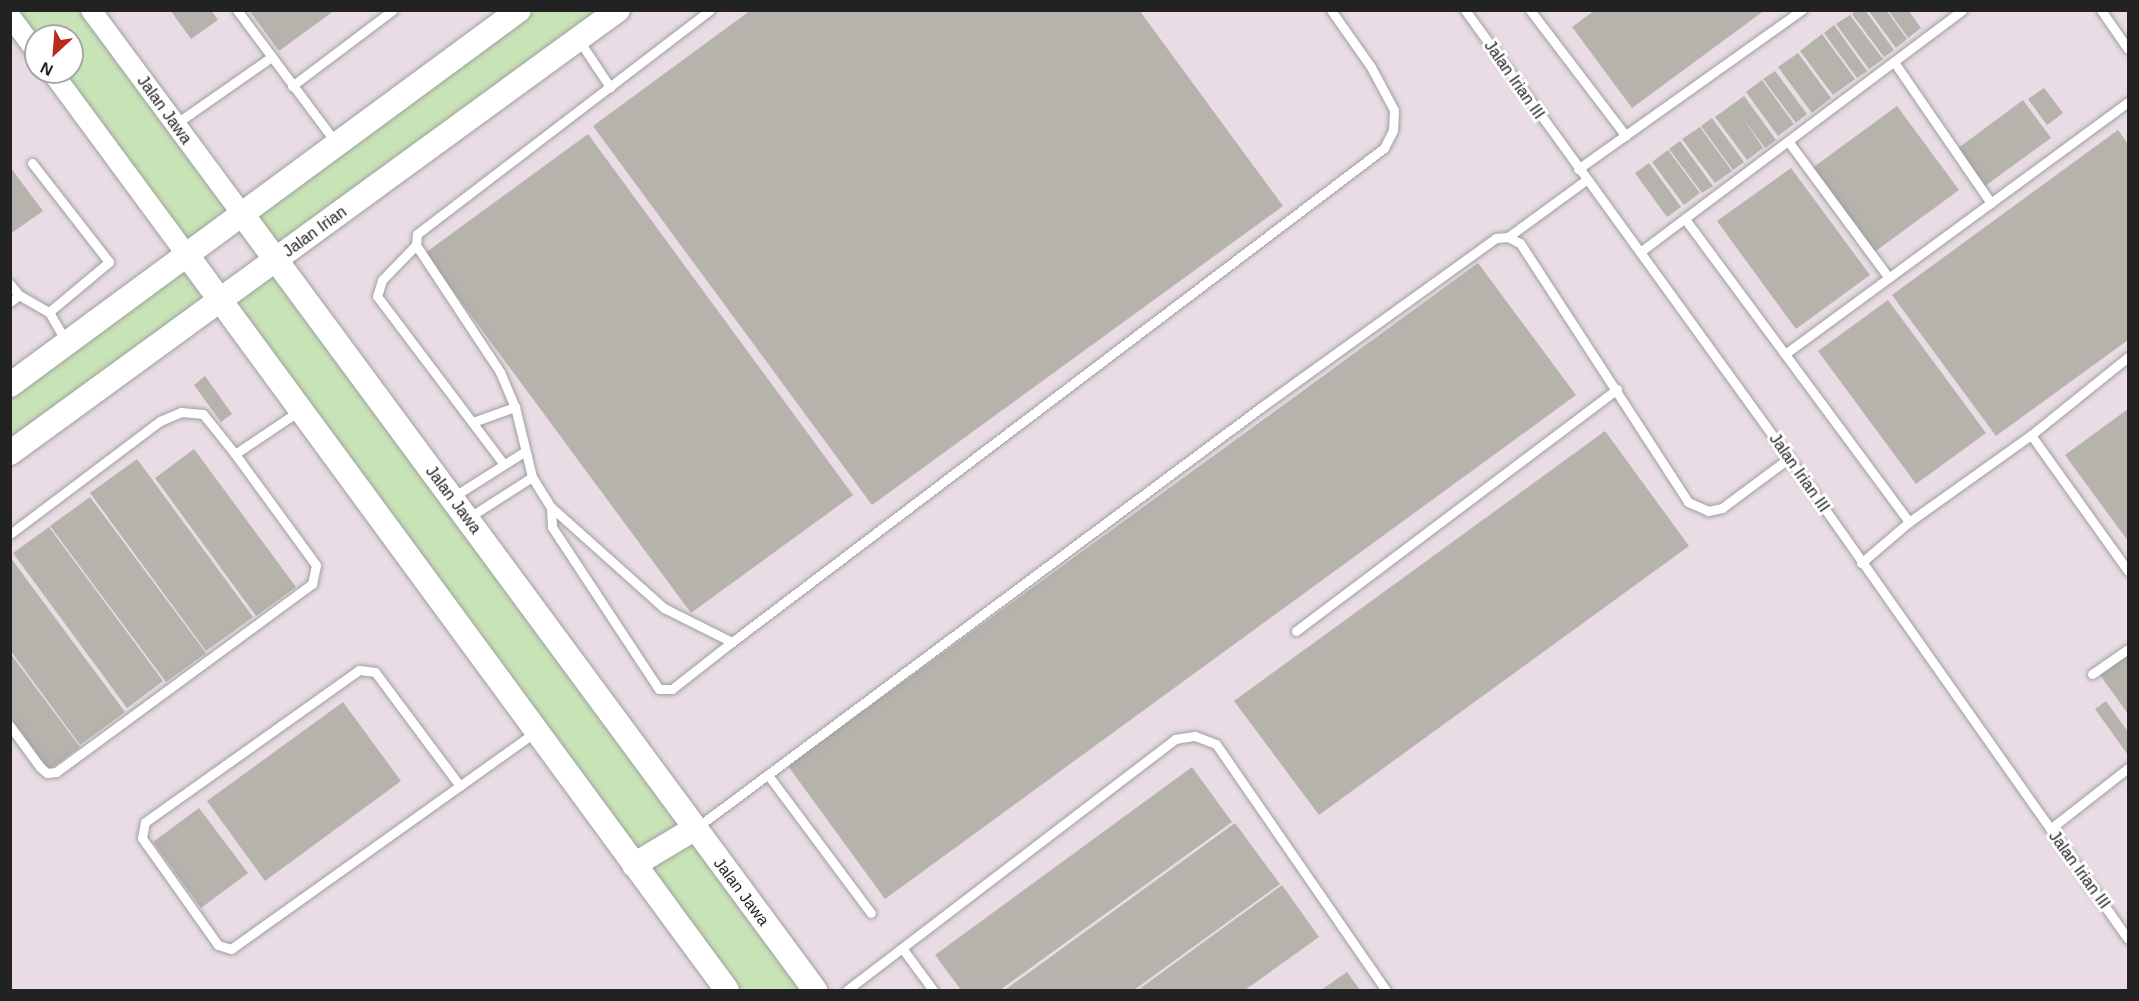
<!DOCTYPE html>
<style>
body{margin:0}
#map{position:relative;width:2139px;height:1001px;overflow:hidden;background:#f1efe9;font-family:Arial,sans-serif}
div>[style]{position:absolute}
.industrial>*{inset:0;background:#e9dce5}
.grass>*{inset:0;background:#c8e4b6}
.building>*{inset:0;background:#b6b2ac}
.roads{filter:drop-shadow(0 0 2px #9f9f9f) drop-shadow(0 0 2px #9f9f9f)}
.service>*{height:9px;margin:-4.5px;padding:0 4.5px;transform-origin:4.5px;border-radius:4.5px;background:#fff}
.minor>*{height:20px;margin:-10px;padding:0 10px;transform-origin:10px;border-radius:10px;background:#fff}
.tertiary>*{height:24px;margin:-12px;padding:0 12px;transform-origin:12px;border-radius:12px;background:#fff}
span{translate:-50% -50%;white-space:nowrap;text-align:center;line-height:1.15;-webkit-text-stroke:6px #fff;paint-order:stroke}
.street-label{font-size:16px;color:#222}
.frame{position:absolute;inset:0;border:12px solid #222;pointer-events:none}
.north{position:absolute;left:24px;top:24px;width:60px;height:60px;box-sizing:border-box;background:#fff;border:2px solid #a7a7a7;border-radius:50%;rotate:206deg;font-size:16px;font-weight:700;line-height:24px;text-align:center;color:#222}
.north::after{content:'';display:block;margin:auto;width:21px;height:27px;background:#bb2a18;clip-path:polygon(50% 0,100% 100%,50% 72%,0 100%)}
</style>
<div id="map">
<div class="industrial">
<i style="clip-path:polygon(evenodd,11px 11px,2128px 11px,2128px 990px,11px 990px,11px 11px,36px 36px,72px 36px,72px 72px,36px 72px,36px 36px)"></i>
</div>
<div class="grass">
<i style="clip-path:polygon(evenodd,11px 11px,93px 11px,242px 214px,519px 11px,618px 11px,278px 259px,813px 990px,727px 990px,220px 300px,11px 453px,10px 385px,187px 255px,52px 72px,72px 72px,72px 36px,36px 36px,11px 11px,243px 214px,277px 259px,219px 300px,187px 255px,243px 214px)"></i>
</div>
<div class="building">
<i style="clip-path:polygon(170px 10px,211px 10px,218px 20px,191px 39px)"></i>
<i style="clip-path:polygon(249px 10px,335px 10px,279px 51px)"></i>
<i style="clip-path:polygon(751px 10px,1139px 10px,1283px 206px,872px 505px,593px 126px)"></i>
<i style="clip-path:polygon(1595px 10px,1765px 10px,1632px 108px,1572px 27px)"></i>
<i style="clip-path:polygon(1856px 10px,1865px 10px,1894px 50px,1884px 57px,1852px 14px)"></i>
<i style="clip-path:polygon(1868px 10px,1886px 10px,1907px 39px,1896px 48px)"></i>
<i style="clip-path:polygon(1888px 10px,1908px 10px,1921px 28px,1908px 38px)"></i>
<i style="clip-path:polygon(1850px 15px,1883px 59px,1869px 69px,1836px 24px)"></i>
<i style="clip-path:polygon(1834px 25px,1867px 71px,1857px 78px,1824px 33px)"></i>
<i style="clip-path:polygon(1822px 34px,1855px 79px,1833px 95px,1800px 51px)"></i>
<i style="clip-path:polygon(1798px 53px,1831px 98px,1812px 113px,1778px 67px)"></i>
<i style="clip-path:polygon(1775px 71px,1807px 114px,1796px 123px,1763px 79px)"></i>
<i style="clip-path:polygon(1762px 80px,1794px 124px,1778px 136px,1746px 92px)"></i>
<i style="clip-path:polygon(2044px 88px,2063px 113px,2047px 125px,2028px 99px)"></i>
<i style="clip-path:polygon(1744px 96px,1776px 140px,1765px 148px,1743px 118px,1763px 148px,1747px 160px,1715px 117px)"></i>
<i style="clip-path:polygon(2023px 100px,2051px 138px,1985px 186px,1957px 149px)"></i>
<i style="clip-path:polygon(1897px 106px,1959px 190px,1873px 253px,1811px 169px)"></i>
<i style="clip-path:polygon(1712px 118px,1744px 162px,1733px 170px,1701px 126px)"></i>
<i style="clip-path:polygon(1700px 127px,1732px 171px,1715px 183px,1682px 139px)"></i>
<i style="clip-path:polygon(2118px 130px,2128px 144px,2128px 340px,1996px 436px,1892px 295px)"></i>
<i style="clip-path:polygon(588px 134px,853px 495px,691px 613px,425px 253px)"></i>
<i style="clip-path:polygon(1680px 141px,1713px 186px,1702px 193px,1669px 149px)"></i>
<i style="clip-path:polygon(1668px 150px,1700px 193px,1684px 205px,1652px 162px)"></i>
<i style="clip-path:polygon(1649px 163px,1681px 207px,1667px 217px,1635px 173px)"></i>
<i style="clip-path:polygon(10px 167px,43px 211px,10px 234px)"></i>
<i style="clip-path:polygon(1791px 168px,1870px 275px,1796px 329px,1717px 221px)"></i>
<i style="clip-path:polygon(1478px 263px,1576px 395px,885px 899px,788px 766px)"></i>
<i style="clip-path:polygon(1888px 300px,1986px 433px,1916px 484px,1818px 351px)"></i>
<i style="clip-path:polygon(205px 376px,232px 414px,221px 422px,194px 385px)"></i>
<i style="clip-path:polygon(2128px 409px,2128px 541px,2065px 455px)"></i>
<i style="clip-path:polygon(1605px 431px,1689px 546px,1319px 815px,1234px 701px)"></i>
<i style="clip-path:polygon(194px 449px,296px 587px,256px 616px,155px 478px)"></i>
<i style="clip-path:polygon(137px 459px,253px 617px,206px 651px,90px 493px)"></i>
<i style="clip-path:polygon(90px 497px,206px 653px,166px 682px,50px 526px)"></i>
<i style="clip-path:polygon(49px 527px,163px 681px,127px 708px,13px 553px)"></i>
<i style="clip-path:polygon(10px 557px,125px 712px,80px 745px,10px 650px)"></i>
<i style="clip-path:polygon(10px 653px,80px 747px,49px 770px,10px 717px)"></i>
<i style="clip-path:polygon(2128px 655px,2128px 714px,2100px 675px)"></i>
<i style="clip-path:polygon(2106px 701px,2128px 732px,2128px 755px,2095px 709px)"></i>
<i style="clip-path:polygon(343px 702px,401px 781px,265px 881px,207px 801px)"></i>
<i style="clip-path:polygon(1192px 767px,1232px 822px,1000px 990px,961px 990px,935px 955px)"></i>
<i style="clip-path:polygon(199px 808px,248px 873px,201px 908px,153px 842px)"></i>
<i style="clip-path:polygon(1235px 823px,1280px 884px,1134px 990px,1005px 990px)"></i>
<i style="clip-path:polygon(1282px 885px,1319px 937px,1245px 990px,1138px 990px)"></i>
<i style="clip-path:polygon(1347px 972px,1360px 990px,1321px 990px)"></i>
</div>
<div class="roads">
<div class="service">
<i style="left:237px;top:10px;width:166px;rotate:53.3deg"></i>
<i style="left:710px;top:10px;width:369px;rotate:142.6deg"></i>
<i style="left:417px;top:234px;width:11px;rotate:95deg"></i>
<i style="left:416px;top:245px;width:152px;rotate:56.5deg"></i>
<i style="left:500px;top:372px;width:38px;rotate:67deg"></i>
<i style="left:515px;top:407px;width:72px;rotate:76.3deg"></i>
<i style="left:532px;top:477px;width:36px;rotate:58deg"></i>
<i style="left:551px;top:507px;width:152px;rotate:41.8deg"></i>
<i style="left:664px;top:608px;width:76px;rotate:26.6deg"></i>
<i style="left:732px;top:642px;width:818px;rotate:-37.15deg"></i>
<i style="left:1384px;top:148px;width:20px;rotate:-63deg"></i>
<i style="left:1393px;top:130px;width:20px;rotate:-87deg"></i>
<i style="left:1394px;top:110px;width:49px;rotate:-118.1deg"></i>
<i style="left:1371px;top:67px;width:70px;rotate:-125.1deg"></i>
<i style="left:1465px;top:10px;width:553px;rotate:54.13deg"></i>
<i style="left:1789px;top:458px;width:588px;rotate:54.82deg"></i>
<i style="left:1530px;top:10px;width:158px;rotate:52.7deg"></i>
<i style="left:2101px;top:10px;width:47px;rotate:55.3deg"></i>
<i style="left:578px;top:39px;width:58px;rotate:56.3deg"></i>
<i style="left:1894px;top:62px;width:171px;rotate:55.5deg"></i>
<i style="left:292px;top:86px;width:126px;rotate:-37deg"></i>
<i style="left:174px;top:125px;width:117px;rotate:-34.9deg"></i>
<i style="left:1788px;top:141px;width:170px;rotate:53.6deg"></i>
<i style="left:32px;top:163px;width:125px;rotate:52.1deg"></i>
<i style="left:109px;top:262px;width:78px;rotate:140.2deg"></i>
<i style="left:1578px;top:169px;width:275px;rotate:-35.4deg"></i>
<i style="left:1685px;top:219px;width:377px;rotate:53.5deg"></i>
<i style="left:1909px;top:522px;width:150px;rotate:-35.5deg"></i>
<i style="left:2031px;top:435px;width:124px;rotate:-38.8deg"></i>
<i style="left:1508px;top:237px;width:97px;rotate:-36.2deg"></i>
<i style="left:416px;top:245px;width:49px;rotate:134.2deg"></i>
<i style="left:382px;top:280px;width:17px;rotate:107deg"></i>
<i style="left:377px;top:296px;width:209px;rotate:53deg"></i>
<i style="left:1640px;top:252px;width:403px;rotate:-36.9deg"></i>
<i style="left:10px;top:284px;width:14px;rotate:51deg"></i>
<i style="left:10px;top:302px;width:11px;rotate:-38deg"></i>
<i style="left:19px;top:295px;width:34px;rotate:30deg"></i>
<i style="left:49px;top:312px;width:34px;rotate:60deg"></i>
<i style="left:1785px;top:354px;width:426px;rotate:-36.3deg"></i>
<i style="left:473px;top:422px;width:45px;rotate:-19.7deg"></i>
<i style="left:2031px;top:435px;width:167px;rotate:54.5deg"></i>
<i style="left:453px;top:497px;width:84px;rotate:-32.4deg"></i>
<i style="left:551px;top:507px;width:20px;rotate:87deg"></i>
<i style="left:552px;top:527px;width:194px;rotate:56.6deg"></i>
<i style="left:659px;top:689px;width:13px"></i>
<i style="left:672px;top:689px;width:76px;rotate:-38.1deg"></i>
<i style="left:468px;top:518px;width:76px;rotate:-32.6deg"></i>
<i style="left:10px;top:534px;width:188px;rotate:-37deg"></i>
<i style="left:160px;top:421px;width:23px;rotate:-23deg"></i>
<i style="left:181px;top:412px;width:22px;rotate:5deg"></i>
<i style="left:203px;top:414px;width:51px;rotate:51.3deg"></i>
<i style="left:1861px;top:563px;width:63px;rotate:-40.5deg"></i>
<i style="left:1296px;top:631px;width:402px;rotate:-37deg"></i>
<i style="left:2092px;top:674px;width:44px;rotate:-34.8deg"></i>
<i style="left:10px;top:726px;width:51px;rotate:53.8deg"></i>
<i style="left:40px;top:767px;width:9px;rotate:41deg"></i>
<i style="left:47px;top:773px;width:9px;rotate:-6deg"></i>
<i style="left:56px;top:772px;width:318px;rotate:-36.3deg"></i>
<i style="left:312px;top:584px;width:19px;rotate:-78deg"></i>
<i style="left:316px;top:565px;width:137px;rotate:-126.1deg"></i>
<i style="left:235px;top:454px;width:77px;rotate:-33.9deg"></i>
<i style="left:768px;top:775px;width:172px;rotate:53.3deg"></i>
<i style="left:460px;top:786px;width:142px;rotate:-126.7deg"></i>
<i style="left:375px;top:672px;width:16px;rotate:-173deg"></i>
<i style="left:359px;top:670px;width:262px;rotate:144.6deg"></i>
<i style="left:145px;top:822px;width:16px;rotate:101deg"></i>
<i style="left:142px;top:838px;width:131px;rotate:54.6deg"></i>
<i style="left:218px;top:945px;width:14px;rotate:17deg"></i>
<i style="left:231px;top:949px;width:374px;rotate:-35.5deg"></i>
<i style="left:696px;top:828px;width:703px;rotate:-36.67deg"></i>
<i style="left:1260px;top:408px;width:291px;rotate:-35.8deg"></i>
<i style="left:1496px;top:238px;width:12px;rotate:-5deg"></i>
<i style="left:1508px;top:237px;width:13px;rotate:27deg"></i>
<i style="left:1520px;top:243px;width:309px;rotate:57deg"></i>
<i style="left:1688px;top:502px;width:22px;rotate:24deg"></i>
<i style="left:1708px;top:511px;width:14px;rotate:-12deg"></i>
<i style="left:1722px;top:508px;width:84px;rotate:-36.7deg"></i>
<i style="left:2050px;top:829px;width:99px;rotate:-38deg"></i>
<i style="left:902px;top:948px;width:52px;rotate:53.6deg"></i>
<i style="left:847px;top:990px;width:413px;rotate:-37.4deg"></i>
<i style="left:1175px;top:739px;width:20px;rotate:-9deg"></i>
<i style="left:1195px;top:736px;width:22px;rotate:21deg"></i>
<i style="left:1216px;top:744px;width:299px;rotate:55.4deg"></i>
</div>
<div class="minor">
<i style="left:91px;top:10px;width:254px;rotate:53.5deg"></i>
<i style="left:10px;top:16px;width:44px;rotate:53.4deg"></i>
<i style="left:52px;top:72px;width:227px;rotate:53.6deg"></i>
</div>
<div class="tertiary">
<i style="left:242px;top:214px;width:965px;rotate:53.56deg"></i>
<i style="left:187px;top:255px;width:912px;rotate:53.7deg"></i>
<i style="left:10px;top:385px;width:632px;rotate:-36.38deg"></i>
<i style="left:10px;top:453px;width:752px;rotate:-36.08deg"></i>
<i style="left:634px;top:865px;width:70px;rotate:-31deg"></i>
</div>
</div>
<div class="street-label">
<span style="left:1514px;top:80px;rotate:55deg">Jalan Irian III</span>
<span style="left:164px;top:110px;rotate:54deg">Jalan Jawa</span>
<span style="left:315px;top:232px;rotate:-36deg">Jalan Irian</span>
<span style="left:1799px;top:473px;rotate:55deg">Jalan Irian III</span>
<span style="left:453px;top:500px;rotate:53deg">Jalan Jawa</span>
<span style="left:2079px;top:870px;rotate:54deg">Jalan Irian III</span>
<span style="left:741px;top:892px;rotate:53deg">Jalan Jawa</span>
</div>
<div class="frame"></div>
<div class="north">N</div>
</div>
